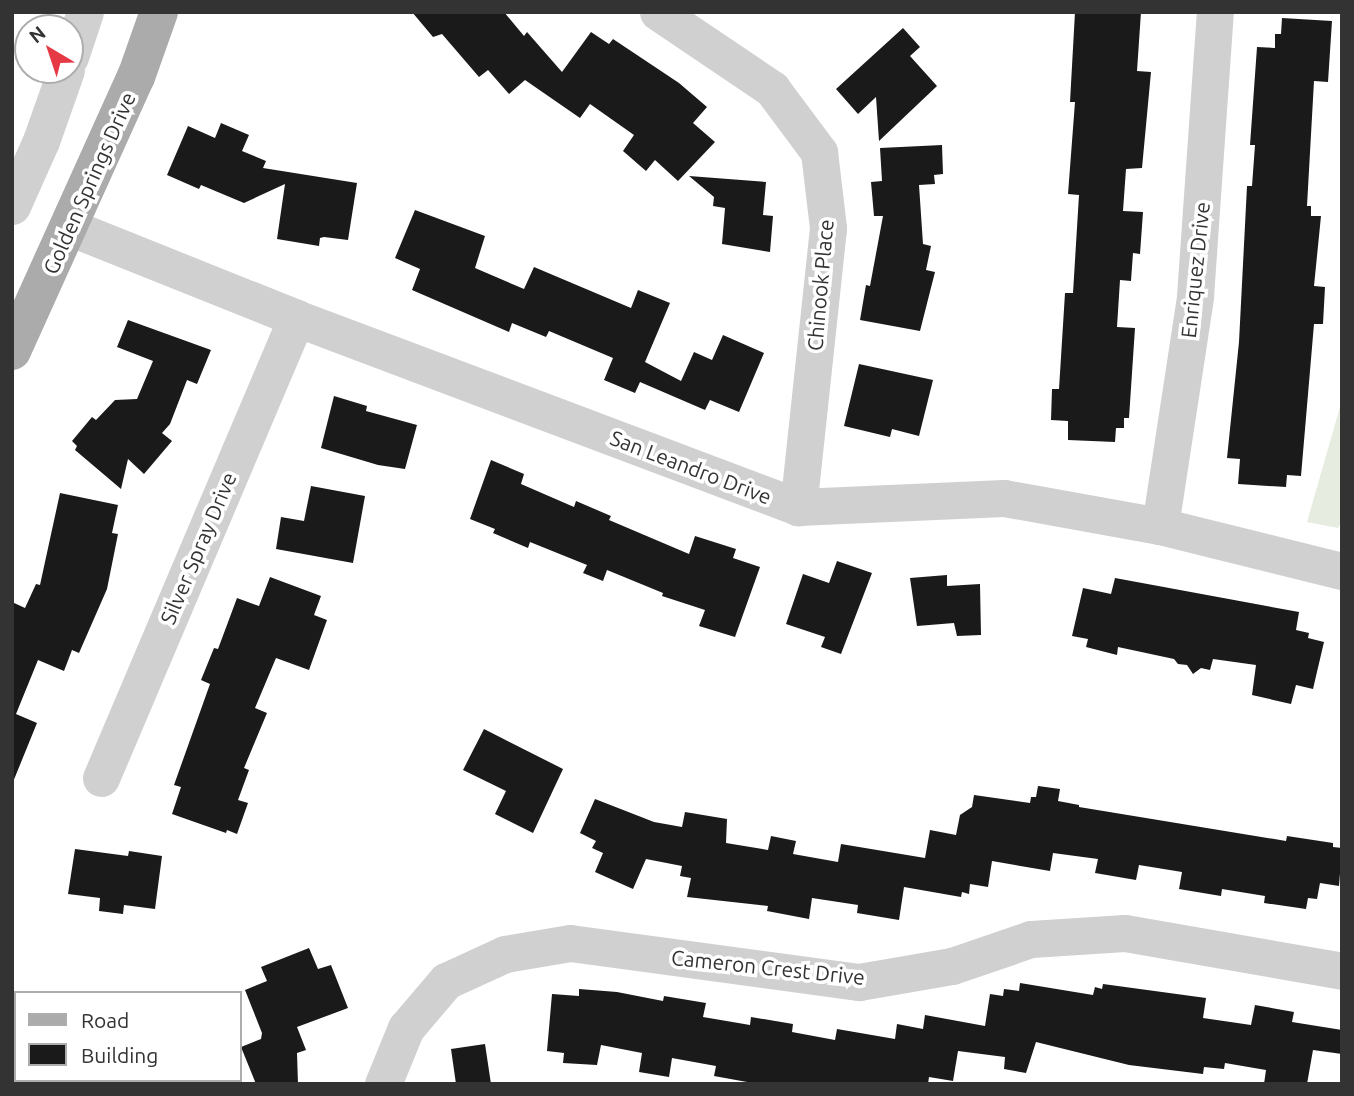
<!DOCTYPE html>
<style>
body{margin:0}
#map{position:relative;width:1354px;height:1096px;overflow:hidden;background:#fff;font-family:Ubuntu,sans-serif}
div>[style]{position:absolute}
.green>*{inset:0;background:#e6ecdf}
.building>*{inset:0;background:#1a1a1a}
.minor>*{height:37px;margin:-18.5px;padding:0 18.5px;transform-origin:18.5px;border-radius:18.5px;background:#d0d0d0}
.major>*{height:38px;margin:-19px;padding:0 19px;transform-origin:19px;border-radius:19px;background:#ababab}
span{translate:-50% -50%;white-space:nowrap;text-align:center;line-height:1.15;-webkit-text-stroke:7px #fff;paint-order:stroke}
.street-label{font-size:21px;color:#333}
.frame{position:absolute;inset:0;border:14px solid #333;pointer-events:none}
.legend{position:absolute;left:14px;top:991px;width:228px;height:91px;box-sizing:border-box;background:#fff;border:2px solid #adadad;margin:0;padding:9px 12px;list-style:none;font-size:21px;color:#333}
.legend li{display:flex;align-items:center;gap:14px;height:35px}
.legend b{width:35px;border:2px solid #adadad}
.north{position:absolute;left:14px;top:14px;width:70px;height:70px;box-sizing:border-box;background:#fff;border:2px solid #adadad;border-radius:50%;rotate:321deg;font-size:19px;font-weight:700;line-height:28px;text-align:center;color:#333}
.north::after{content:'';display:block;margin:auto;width:24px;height:32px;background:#e63946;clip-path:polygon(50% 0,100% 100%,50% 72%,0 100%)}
</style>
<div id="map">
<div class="green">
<i style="clip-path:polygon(1342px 400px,1342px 520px,1338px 528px,1307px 522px)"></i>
</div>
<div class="building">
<i style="clip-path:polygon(412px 12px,504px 12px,524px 36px,527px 32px,562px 72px,591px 32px,609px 44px,613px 39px,679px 83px,707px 107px,693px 123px,715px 142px,678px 181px,655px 160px,646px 171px,623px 151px,634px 135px,590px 104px,580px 118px,525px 80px,509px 94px,488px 70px,479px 77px,442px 34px,433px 37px)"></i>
<i style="clip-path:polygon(1075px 12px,1141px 12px,1137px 71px,1151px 72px,1142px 168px,1126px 169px,1123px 211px,1143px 212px,1140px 254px,1133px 253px,1131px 281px,1120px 280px,1117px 327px,1135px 328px,1129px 418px,1124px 418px,1124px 428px,1116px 428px,1115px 442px,1068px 440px,1068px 421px,1051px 420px,1052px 389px,1059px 389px,1065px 293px,1073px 293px,1079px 195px,1068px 194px,1075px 102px,1070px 102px)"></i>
<i style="clip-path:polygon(1282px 18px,1332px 21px,1328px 82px,1314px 81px,1307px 206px,1311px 206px,1311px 216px,1321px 216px,1314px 286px,1325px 287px,1323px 324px,1314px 324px,1301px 476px,1287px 475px,1286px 487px,1238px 484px,1240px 459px,1227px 458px,1239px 342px,1247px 186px,1252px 186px,1255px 145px,1250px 145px,1257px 47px,1275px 48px,1275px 34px,1281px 34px)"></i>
<i style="clip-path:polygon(903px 28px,920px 47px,910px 56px,937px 86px,879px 141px,876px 97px,858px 114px,836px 89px)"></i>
<i style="clip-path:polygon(221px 123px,249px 135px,242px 151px,266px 161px,263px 168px,357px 183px,348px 240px,324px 237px,320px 238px,319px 246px,277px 239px,285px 184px,244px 203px,201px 185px,199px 189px,167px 175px,188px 126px,215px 138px)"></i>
<i style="clip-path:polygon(942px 145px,943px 174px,934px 175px,935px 184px,919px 185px,923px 244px,931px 246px,926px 270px,935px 272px,920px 331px,860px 320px,866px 285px,870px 286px,883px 216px,874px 216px,871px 182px,882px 181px,880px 148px)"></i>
<i style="clip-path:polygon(689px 176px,766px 182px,763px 215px,773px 216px,770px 252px,722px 244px,725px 208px,713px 206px,714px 197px)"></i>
<i style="clip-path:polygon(415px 210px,485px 236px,475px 268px,524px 289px,534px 267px,631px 308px,638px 290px,670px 303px,645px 362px,681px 381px,694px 352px,712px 360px,723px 335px,764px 353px,739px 412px,710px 400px,705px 410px,640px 382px,635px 393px,604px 380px,613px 358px,549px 331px,546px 337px,512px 323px,509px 332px,412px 290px,420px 269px,395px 258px)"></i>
<i style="clip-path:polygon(128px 320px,211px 350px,197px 384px,187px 380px,170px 424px,162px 433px,172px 441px,144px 474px,128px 459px,121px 489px,75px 450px,77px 446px,72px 441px,92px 417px,96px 420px,115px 400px,137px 399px,153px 361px,117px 347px)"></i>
<i style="clip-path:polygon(859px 364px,933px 380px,919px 436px,892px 429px,890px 437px,844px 426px)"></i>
<i style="clip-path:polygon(334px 396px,367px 406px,366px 411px,417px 425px,405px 469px,378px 465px,321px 448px)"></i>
<i style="clip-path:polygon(491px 460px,524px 474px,521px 484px,574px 507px,576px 501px,611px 516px,609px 520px,689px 554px,695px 536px,736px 549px,733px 558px,760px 567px,735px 637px,699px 626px,705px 610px,662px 596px,663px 593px,607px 570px,603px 581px,583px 573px,587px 565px,530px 542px,528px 548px,493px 533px,495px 529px,470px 519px)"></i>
<i style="clip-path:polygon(311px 486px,365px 496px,353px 563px,276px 549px,281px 517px,304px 521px)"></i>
<i style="clip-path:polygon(60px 493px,118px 505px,112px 533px,118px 534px,107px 589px,79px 653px,72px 650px,64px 671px,38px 660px,16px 714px,37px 723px,13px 782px,12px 602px,25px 608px,36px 584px,40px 585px)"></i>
<i style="clip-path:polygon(837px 561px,872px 573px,841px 654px,821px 647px,825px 637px,786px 624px,803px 574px,829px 583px)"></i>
<i style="clip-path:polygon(947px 575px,947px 586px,980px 584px,981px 635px,957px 636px,954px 623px,917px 626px,910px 578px)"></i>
<i style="clip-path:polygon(270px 577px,321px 596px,314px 615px,327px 620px,309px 670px,276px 658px,255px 708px,267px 713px,244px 768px,249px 770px,238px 800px,248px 803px,237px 834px,227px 830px,226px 833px,172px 814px,181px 787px,174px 785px,210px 684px,201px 680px,214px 648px,218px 649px,237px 598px,259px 606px)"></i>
<i style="clip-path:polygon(1115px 578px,1299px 612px,1296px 630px,1309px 633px,1308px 638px,1324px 642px,1313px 689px,1296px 685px,1291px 704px,1252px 695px,1256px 665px,1213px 659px,1210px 670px,1201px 668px,1193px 674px,1187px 665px,1178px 664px,1174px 659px,1118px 647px,1117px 655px,1086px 647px,1088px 639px,1072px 636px,1083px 588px,1111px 594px)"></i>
<i style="clip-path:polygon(484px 729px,563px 769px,533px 833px,495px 814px,506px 791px,463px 770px)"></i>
<i style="clip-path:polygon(1038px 786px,1060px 789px,1058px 801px,1079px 805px,1079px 807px,1286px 841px,1287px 836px,1333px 843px,1333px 847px,1342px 848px,1339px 886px,1320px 883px,1317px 899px,1308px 898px,1306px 909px,1264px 903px,1265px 896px,1222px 889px,1221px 896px,1179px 889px,1182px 872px,1139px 865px,1136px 880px,1095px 873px,1098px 859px,1053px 853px,1050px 871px,992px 861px,988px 887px,970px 884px,969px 894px,962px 892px,961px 897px,904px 887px,899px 920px,857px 913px,858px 905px,812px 898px,809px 919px,767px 911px,768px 906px,687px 897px,691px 878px,680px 876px,682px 866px,646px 859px,633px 889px,595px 872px,603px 853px,592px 848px,596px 841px,580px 833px,595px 799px,654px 822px,682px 827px,685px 812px,727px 819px,726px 843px,768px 850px,771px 836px,796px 841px,793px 854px,838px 862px,841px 844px,925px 858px,930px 830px,956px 835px,960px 815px,972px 807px,974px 795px,1030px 803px,1031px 797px,1036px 797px)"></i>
<i style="clip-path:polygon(75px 849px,128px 856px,129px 851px,162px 856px,155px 909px,124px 905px,123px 914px,99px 911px,100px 898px,68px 894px)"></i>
<i style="clip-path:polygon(309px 948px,318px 969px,331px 965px,348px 1008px,297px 1027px,306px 1050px,297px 1053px,298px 1084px,256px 1084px,241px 1047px,261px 1039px,262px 1033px,245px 990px,267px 981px,261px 967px)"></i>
<i style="clip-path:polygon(1020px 983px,1093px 995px,1095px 987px,1102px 989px,1103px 984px,1206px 998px,1203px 1018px,1251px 1025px,1255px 1005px,1294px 1012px,1292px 1022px,1342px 1030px,1342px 1054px,1313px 1050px,1307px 1084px,1264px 1084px,1266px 1070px,1225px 1063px,1224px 1069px,1204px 1067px,1203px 1074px,1129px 1065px,1036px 1042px,1026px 1073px,1004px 1069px,1005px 1057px,958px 1051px,953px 1081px,929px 1077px,928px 1084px,758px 1084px,714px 1076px,716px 1066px,672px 1058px,669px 1077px,639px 1072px,642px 1053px,601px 1045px,597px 1065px,563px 1063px,564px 1053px,547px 1051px,552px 994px,579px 996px,579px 989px,617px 992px,663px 1001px,664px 996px,706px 1003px,703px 1017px,750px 1025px,751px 1017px,793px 1024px,792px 1032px,835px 1040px,837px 1029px,895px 1039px,897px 1024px,923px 1029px,925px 1015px,985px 1026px,990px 994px,1003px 996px,1004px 989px,1019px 991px)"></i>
<i style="clip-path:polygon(485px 1044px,491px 1084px,456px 1084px,451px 1049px)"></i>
</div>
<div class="minor">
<i style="left:658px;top:12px;width:138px;rotate:34deg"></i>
<i style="left:772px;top:89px;width:79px;rotate:53.3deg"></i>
<i style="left:819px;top:152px;width:77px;rotate:83.2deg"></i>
<i style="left:828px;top:228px;width:281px;rotate:96.1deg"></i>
<i style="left:70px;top:57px;width:47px;rotate:-71.6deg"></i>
<i style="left:12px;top:206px;width:71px;rotate:-66deg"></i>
<i style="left:41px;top:141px;width:75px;rotate:-70.6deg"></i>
<i style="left:69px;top:227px;width:245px;rotate:21.8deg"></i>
<i style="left:296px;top:318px;width:536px;rotate:20.63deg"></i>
<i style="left:798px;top:507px;width:206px;rotate:-2.5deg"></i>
<i style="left:1004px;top:498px;width:158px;rotate:10.2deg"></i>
<i style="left:1160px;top:526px;width:187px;rotate:13.9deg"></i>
<i style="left:1160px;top:526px;width:233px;rotate:-81.3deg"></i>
<i style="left:1195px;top:296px;width:285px;rotate:-86deg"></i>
<i style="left:101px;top:778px;width:500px;rotate:-67deg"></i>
<i style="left:383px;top:1084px;width:61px;rotate:-67.7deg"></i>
<i style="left:406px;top:1028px;width:62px;rotate:-49.6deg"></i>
<i style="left:446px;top:981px;width:65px;rotate:-24.6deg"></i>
<i style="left:505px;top:954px;width:66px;rotate:-9.6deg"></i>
<i style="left:570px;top:943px;width:292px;rotate:7.7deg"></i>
<i style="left:859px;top:982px;width:94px;rotate:-9.8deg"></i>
<i style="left:952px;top:966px;width:83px;rotate:-18.9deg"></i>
<i style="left:1031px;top:939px;width:94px;rotate:-3.7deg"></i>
<i style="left:1125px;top:933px;width:220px;rotate:9.9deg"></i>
</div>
<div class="major">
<i style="left:12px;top:351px;width:301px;rotate:-65.7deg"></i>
<i style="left:136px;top:77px;width:69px;rotate:-70.5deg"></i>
</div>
<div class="street-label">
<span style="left:89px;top:183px;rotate:-66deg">Golden Springs Drive</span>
<span style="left:1195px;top:270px;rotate:-84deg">Enriquez Drive</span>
<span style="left:820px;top:285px;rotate:-85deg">Chinook Place</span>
<span style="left:691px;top:467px;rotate:21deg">San Leandro Drive</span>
<span style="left:198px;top:548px;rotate:-67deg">Silver Spray Drive</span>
<span style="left:768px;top:967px;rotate:6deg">Cameron Crest Drive</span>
</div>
<div class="frame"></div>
<ul class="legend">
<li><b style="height:9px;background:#ababab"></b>Road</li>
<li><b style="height:19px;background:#1a1a1a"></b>Building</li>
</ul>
<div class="north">N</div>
</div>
